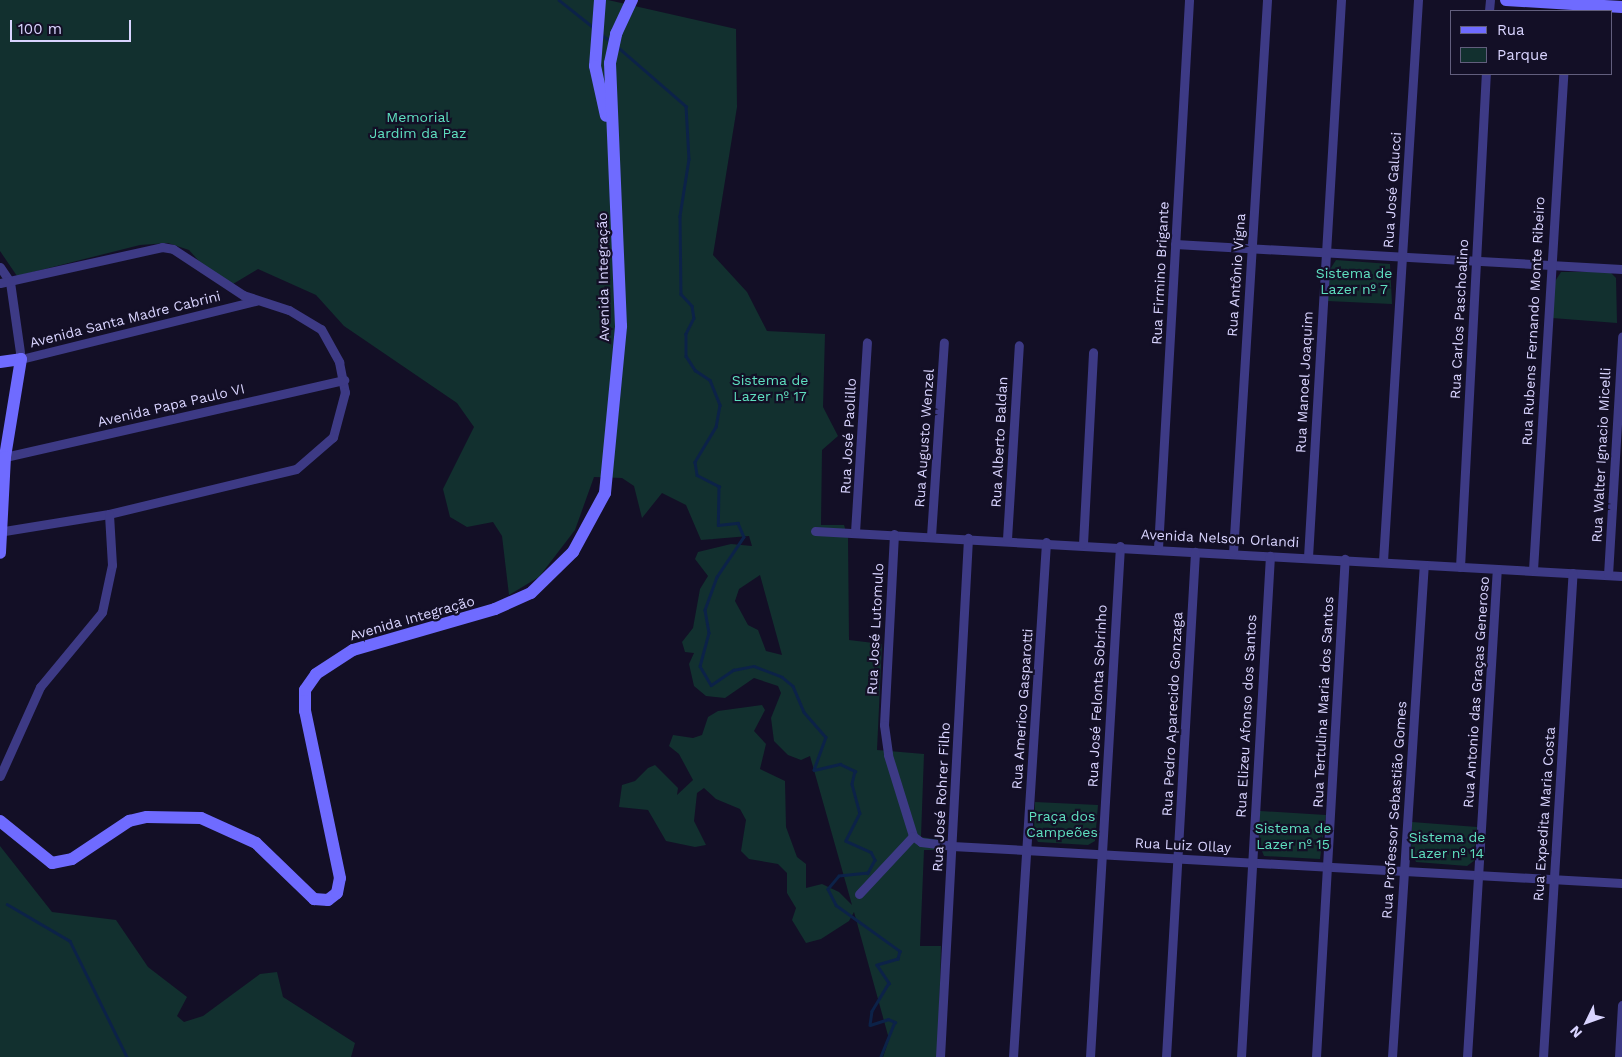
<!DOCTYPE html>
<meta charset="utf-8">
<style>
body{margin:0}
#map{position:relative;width:1622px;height:1057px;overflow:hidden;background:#130f26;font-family:"Work Sans",sans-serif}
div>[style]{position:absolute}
.green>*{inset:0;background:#12302f}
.stream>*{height:2.5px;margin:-1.25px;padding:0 1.25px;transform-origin:1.25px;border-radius:1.25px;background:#0c2248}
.minor>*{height:9px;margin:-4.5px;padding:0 4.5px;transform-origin:4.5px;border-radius:4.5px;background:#3d3a85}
.secondary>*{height:12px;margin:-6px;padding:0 6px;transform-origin:6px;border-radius:6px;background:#6f6bff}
span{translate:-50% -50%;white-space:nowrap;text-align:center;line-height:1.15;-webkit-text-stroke:4.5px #130f26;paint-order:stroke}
.park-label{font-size:14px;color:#5fe0c0}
.street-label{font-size:14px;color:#d9d4ff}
.legend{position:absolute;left:1450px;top:10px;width:162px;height:65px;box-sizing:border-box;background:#130f26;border:1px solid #625e7d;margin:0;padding:6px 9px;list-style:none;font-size:15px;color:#d9d4ff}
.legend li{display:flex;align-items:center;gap:10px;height:25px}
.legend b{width:25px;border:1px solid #625e7d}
.north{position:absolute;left:1562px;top:997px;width:50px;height:50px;-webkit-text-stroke:4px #130f26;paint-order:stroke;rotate:228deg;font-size:14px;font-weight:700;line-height:20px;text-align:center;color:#d9d4ff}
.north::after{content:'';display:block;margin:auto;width:18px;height:22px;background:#d9d4ff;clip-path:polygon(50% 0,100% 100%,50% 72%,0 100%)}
.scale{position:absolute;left:10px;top:20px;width:121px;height:22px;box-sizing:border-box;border:2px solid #d9d4ff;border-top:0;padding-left:6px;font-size:15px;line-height:18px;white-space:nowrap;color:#d9d4ff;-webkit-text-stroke:4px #130f26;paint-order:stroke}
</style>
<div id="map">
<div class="green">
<i style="clip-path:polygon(evenodd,0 0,608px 0,736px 29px,737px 107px,713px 255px,747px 292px,767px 331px,825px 334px,823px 407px,838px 436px,822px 450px,821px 525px,844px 525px,848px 538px,849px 640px,882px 644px,877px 750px,924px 754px,921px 837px,947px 841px,946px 850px,924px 850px,920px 946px,941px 946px,938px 1057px,883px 1057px,889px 1039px,854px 912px,849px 921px,821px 939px,806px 943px,792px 920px,796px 908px,787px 893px,787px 873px,778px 864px,749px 859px,741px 851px,746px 820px,740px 809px,716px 799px,704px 788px,697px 793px,694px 821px,706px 845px,695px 847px,666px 841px,648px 810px,619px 807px,622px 785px,635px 781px,648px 768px,655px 765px,678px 788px,677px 795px,693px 780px,679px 754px,669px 746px,673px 735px,693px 738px,702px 735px,708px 717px,718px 711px,762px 705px,765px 710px,754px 731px,766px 744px,760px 769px,785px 781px,786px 827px,797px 857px,806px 864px,806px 888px,822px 884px,839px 892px,852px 905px,810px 756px,801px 760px,788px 755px,774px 741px,771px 718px,781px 693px,778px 686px,754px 678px,725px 698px,706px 696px,694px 686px,689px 664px,694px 653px,685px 652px,682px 642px,693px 628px,700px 589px,708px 576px,695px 559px,698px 552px,731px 544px,752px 546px,749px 536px,701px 540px,686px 505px,662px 493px,642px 518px,634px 486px,622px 478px,594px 477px,575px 530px,539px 577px,509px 595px,502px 536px,493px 522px,467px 527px,450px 517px,443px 489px,474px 427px,457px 403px,344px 326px,316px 295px,258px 269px,233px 284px,206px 269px,189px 250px,168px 243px,140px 245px,17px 276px,0 251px,0 0,760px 575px,782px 655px,766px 651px,758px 630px,748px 625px,735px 601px,739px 589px,760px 575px)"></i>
<i style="clip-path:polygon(1336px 260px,1390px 264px,1392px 304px,1327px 301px,1329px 271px)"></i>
<i style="clip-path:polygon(1561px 272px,1610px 272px,1616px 278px,1617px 323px,1552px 318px,1554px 283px)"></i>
<i style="clip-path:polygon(1035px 802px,1098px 805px,1095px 841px,1088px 845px,1038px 842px,1034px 834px)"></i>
<i style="clip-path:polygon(1260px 811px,1326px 815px,1320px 859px,1264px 856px,1259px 844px)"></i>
<i style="clip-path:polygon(1412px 822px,1477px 827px,1475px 860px,1467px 866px,1416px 862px,1411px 850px)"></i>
<i style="clip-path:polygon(0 846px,52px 912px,116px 920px,148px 967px,187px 997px,177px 1016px,184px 1022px,203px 1016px,260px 974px,277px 972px,283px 997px,355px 1043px,351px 1057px,0 1057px)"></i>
</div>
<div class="stream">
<i style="left:559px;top:0;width:43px;rotate:38.5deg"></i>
<i style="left:601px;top:34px;width:11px;rotate:38deg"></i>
<i style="left:619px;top:48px;width:89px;rotate:40.9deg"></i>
<i style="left:686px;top:106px;width:53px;rotate:86.8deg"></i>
<i style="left:689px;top:159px;width:58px;rotate:99deg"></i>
<i style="left:680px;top:216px;width:78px;rotate:89.3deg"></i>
<i style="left:681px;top:294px;width:16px;rotate:47deg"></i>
<i style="left:692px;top:306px;width:12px;rotate:81deg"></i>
<i style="left:694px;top:318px;width:18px;rotate:117deg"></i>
<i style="left:686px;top:334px;width:22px;rotate:90deg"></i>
<i style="left:686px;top:356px;width:17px;rotate:57deg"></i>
<i style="left:695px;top:370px;width:18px;rotate:34deg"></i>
<i style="left:710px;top:380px;width:27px;rotate:68deg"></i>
<i style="left:720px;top:405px;width:22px;rotate:100deg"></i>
<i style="left:716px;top:427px;width:41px;rotate:121deg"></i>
<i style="left:695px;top:462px;width:13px;rotate:81deg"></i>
<i style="left:697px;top:475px;width:25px;rotate:27deg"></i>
<i style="left:719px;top:486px;width:39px;rotate:91deg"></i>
<i style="left:718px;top:525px;width:20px;rotate:-6deg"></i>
<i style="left:738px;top:523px;width:15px;rotate:67deg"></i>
<i style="left:744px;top:537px;width:48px;rotate:124deg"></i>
<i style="left:717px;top:577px;width:35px;rotate:110deg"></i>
<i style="left:705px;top:610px;width:23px;rotate:80deg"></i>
<i style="left:709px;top:633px;width:34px;rotate:105deg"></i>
<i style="left:700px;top:666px;width:22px;rotate:60deg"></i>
<i style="left:711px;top:685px;width:27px;rotate:-34deg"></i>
<i style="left:733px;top:670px;width:21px;rotate:-11deg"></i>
<i style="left:754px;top:666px;width:30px;rotate:21deg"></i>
<i style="left:782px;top:677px;width:14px;rotate:39deg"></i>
<i style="left:793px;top:686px;width:28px;rotate:67deg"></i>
<i style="left:804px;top:712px;width:33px;rotate:49deg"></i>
<i style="left:826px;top:737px;width:35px;rotate:110deg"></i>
<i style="left:814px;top:770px;width:27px;rotate:-13deg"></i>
<i style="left:840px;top:764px;width:17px;rotate:25deg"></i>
<i style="left:855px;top:771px;width:13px;rotate:103deg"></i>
<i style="left:852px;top:784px;width:30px;rotate:75deg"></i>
<i style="left:860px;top:813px;width:31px;rotate:117deg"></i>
<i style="left:846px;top:841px;width:27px;rotate:24deg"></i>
<i style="left:871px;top:852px;width:9px;rotate:63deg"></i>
<i style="left:875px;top:860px;width:15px;rotate:118deg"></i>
<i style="left:868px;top:873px;width:29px;rotate:174deg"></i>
<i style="left:839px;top:876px;width:17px;rotate:130deg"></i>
<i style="left:828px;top:889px;width:18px;rotate:63deg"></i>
<i style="left:836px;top:905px;width:79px;rotate:35.7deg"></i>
<i style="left:900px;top:951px;width:8px;rotate:104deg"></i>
<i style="left:898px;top:959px;width:22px;rotate:164deg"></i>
<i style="left:877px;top:965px;width:22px;rotate:56deg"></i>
<i style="left:889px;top:983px;width:33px;rotate:121deg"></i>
<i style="left:872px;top:1011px;width:14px;rotate:98deg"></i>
<i style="left:870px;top:1025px;width:19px;rotate:-18deg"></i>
<i style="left:888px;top:1019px;width:8px;rotate:23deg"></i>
<i style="left:895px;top:1022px;width:38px;rotate:112deg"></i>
<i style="left:7px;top:904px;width:73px;rotate:30.4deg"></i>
<i style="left:70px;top:941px;width:129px;rotate:63.8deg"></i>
</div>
<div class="minor">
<i style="left:1489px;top:11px;width:11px;rotate:-85deg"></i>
<i style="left:1175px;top:244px;width:448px;rotate:3.2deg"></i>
<i style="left:0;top:267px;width:18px;rotate:56deg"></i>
<i style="left:10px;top:282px;width:78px;rotate:81.9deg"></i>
<i style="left:21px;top:359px;width:242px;rotate:-13.9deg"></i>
<i style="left:0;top:283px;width:166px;rotate:-12.5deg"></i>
<i style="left:162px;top:247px;width:11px;rotate:10deg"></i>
<i style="left:173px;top:249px;width:84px;rotate:33.3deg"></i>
<i style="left:243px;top:295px;width:48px;rotate:18.1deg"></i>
<i style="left:289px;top:310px;width:37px;rotate:31deg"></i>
<i style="left:321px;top:329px;width:38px;rotate:61deg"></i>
<i style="left:339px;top:362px;width:31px;rotate:79deg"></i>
<i style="left:345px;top:392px;width:47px;rotate:104.9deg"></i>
<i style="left:333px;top:437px;width:49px;rotate:139.1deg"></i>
<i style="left:296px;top:469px;width:192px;rotate:166.5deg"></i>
<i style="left:109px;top:514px;width:106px;rotate:170.8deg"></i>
<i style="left:5px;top:457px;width:348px;rotate:-12.8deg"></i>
<i style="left:815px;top:531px;width:808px;rotate:3.19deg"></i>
<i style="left:855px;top:532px;width:190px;rotate:-86.4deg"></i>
<i style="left:894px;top:534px;width:191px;rotate:93deg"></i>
<i style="left:884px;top:725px;width:30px;rotate:82deg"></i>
<i style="left:888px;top:755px;width:85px;rotate:72.8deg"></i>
<i style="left:931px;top:536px;width:194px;rotate:-86.2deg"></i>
<i style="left:1007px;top:539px;width:194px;rotate:-86.5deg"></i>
<i style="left:1083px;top:544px;width:192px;rotate:-87deg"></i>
<i style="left:1158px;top:548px;width:549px;rotate:-86.76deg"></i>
<i style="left:1233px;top:553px;width:554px;rotate:-86.48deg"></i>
<i style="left:1308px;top:557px;width:558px;rotate:-86.61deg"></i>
<i style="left:1383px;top:561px;width:562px;rotate:-86.43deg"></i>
<i style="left:1460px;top:567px;width:494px;rotate:-87deg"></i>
<i style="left:1533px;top:570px;width:497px;rotate:-86.5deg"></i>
<i style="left:1608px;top:575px;width:239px;rotate:-86.6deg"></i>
<i style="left:0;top:776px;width:98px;rotate:-65.8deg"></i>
<i style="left:40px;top:687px;width:97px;rotate:-50.4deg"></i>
<i style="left:102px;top:612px;width:48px;rotate:-78deg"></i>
<i style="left:112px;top:565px;width:51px;rotate:-93.4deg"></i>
<i style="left:913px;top:836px;width:10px;rotate:37deg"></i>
<i style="left:921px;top:842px;width:31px;rotate:7deg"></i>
<i style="left:952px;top:846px;width:671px;rotate:3.16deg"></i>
<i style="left:859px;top:894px;width:79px;rotate:-47deg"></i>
<i style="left:940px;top:1057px;width:520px;rotate:-86.91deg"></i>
<i style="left:1013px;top:1057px;width:516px;rotate:-86.33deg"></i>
<i style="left:1090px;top:1057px;width:512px;rotate:-86.64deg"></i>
<i style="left:1166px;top:1057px;width:506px;rotate:-86.71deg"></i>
<i style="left:1241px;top:1057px;width:502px;rotate:-86.69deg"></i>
<i style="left:1316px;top:1057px;width:499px;rotate:-86.7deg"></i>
<i style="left:1392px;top:1057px;width:493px;rotate:-86.3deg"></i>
<i style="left:1467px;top:1057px;width:489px;rotate:-86.5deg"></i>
<i style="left:1543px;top:1057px;width:485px;rotate:-86.5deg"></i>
<i style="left:1619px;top:1057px;width:52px;rotate:-86.7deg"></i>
</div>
<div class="secondary">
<i style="left:600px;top:0;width:66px;rotate:94.3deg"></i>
<i style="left:595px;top:66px;width:51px;rotate:77.6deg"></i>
<i style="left:1506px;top:0;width:116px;rotate:3.5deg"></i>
<i style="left:0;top:362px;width:21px;rotate:-8deg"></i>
<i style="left:21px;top:359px;width:99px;rotate:99.3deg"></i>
<i style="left:5px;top:457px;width:96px;rotate:93deg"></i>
<i style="left:0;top:821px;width:67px;rotate:38.9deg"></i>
<i style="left:52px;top:863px;width:20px;rotate:-11deg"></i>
<i style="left:72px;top:859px;width:69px;rotate:-33.7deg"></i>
<i style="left:129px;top:821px;width:18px;rotate:-13deg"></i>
<i style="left:147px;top:817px;width:54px;rotate:1.1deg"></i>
<i style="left:201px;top:818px;width:60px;rotate:24.4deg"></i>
<i style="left:256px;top:843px;width:81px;rotate:44deg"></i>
<i style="left:314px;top:899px;width:14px;rotate:4deg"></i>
<i style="left:328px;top:900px;width:11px;rotate:-38deg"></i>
<i style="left:337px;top:893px;width:15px;rotate:-79deg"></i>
<i style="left:340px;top:878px;width:171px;rotate:-101.8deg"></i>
<i style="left:305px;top:711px;width:21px;rotate:-90deg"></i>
<i style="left:305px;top:690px;width:19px;rotate:-55deg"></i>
<i style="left:316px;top:674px;width:44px;rotate:-33deg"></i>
<i style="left:353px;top:650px;width:148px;rotate:-16.1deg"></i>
<i style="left:495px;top:609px;width:39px;rotate:-24deg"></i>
<i style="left:531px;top:593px;width:59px;rotate:-44.3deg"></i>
<i style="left:573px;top:552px;width:67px;rotate:-61.5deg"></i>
<i style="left:605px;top:493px;width:168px;rotate:-84.5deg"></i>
<i style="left:621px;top:326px;width:263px;rotate:-92.4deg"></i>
<i style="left:610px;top:63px;width:30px;rotate:-78deg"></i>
<i style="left:616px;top:34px;width:38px;rotate:-65deg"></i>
</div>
<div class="park-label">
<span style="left:418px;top:125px">Memorial<br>Jardim da Paz</span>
<span style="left:1354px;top:281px">Sistema de<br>Lazer nº 7</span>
<span style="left:770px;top:388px">Sistema de<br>Lazer nº 17</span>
<span style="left:1062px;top:824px">Praça dos<br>Campeões</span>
<span style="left:1293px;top:836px">Sistema de<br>Lazer nº 15</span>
<span style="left:1447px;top:845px">Sistema de<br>Lazer nº 14</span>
</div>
<div class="street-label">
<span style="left:1392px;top:190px;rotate:-86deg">Rua José Galucci</span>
<span style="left:1160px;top:273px;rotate:-87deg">Rua Firmino Brigante</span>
<span style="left:1236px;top:275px;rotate:-86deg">Rua Antônio Vigna</span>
<span style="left:603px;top:277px;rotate:-91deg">Avenida Integração</span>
<span style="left:125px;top:319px;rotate:-14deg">Avenida Santa Madre Cabrini</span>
<span style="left:1459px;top:319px;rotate:-87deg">Rua Carlos Paschoalino</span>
<span style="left:1533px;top:321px;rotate:-87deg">Rua Rubens Fernando Monte Ribeiro</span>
<span style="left:1304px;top:382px;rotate:-87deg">Rua Manoel Joaquim</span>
<span style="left:171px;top:405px;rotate:-13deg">Avenida Papa Paulo VI</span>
<span style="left:848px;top:436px;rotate:-87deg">Rua José Paolillo</span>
<span style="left:924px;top:438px;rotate:-86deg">Rua Augusto Wenzel</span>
<span style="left:999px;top:442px;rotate:-87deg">Rua Alberto Baldan</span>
<span style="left:1601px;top:455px;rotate:-87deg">Rua Walter Ignacio Micelli</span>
<span style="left:1220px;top:538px;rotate:3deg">Avenida Nelson Orlandi</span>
<span style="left:412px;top:618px;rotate:-16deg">Avenida Integração</span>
<span style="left:875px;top:629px;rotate:-87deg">Rua José Lutomulo</span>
<span style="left:1476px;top:692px;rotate:-86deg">Rua Antonio das Graças Generoso</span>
<span style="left:1097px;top:696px;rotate:-87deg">Rua José Felonta Sobrinho</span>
<span style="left:1323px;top:702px;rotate:-87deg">Rua Tertulina Maria dos Santos</span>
<span style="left:1022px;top:709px;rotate:-86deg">Rua Americo Gasparotti</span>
<span style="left:1172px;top:714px;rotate:-87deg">Rua Pedro Aparecido Gonzaga</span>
<span style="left:1246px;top:716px;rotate:-87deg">Rua Elizeu Afonso dos Santos</span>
<span style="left:941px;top:797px;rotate:-87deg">Rua José Rohrer Filho</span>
<span style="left:1394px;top:810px;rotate:-86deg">Rua Professor Sebastião Gomes</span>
<span style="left:1544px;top:814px;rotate:-86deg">Rua Expedita Maria Costa</span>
<span style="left:1183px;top:845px;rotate:3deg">Rua Luiz Ollay</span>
</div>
<ul class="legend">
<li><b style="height:6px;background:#6f6bff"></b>Rua</li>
<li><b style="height:14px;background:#12302f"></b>Parque</li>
</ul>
<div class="north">N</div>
<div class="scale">100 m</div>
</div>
